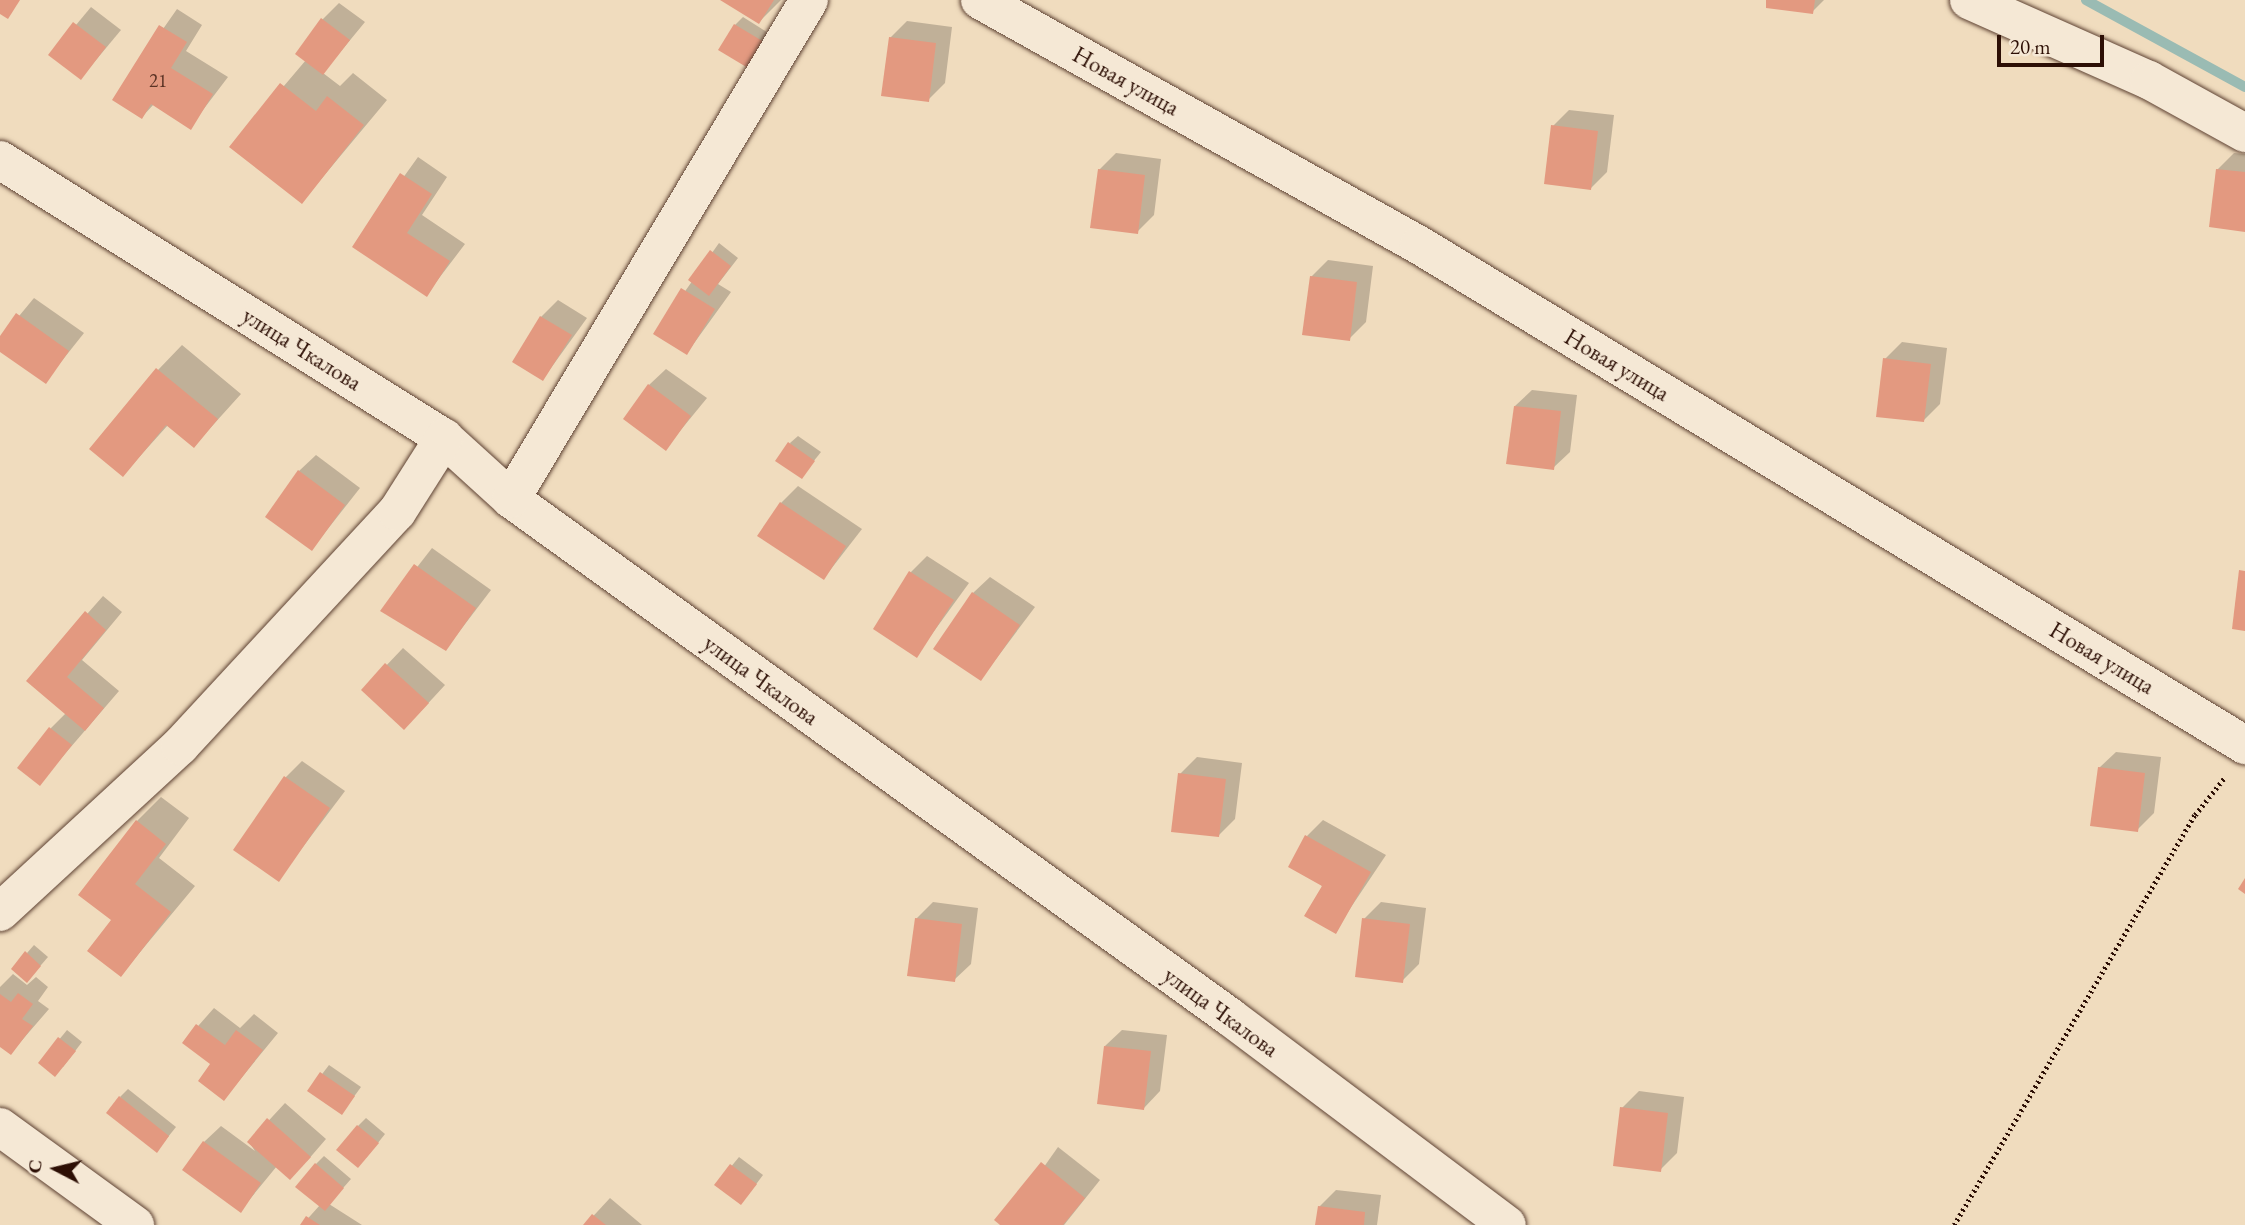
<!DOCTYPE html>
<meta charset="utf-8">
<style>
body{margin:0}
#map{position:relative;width:2245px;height:1225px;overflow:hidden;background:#f0dcbe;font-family:"EB Garamond",serif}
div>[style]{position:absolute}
.shadow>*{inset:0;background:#0003}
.stream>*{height:10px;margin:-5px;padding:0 5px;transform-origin:5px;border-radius:5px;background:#9abbb3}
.building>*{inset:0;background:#e39980}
.path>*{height:4.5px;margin-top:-2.25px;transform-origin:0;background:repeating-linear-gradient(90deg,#2d0f05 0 2px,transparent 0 5.5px)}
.roads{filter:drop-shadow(0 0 2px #5e4233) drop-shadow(0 0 2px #5e4233)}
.minor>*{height:38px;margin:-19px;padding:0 19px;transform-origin:19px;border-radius:19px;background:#f5e8d5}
span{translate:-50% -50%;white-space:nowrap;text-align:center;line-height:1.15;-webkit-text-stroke:5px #f5e8d5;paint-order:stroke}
.number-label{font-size:19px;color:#5a3224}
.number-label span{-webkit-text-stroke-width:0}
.street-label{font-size:23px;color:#2d0f05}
.north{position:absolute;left:21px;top:1134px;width:70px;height:70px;-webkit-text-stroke:5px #f5e8d5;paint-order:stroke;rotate:277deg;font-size:19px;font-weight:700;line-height:28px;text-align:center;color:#2d0f05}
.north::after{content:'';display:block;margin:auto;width:24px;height:32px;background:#2d0f05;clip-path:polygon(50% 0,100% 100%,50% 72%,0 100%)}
.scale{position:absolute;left:1997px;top:35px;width:107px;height:32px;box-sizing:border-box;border:4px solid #2d0f05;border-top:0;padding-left:9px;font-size:21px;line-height:24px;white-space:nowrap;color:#2d0f05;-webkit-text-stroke:5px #f5e8d5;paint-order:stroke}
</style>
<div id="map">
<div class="shadow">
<i style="clip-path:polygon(724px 0,781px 0,759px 22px)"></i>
<i style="clip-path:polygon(1768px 0,1824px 0,1812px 12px)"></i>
<i style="clip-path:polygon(339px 3px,365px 22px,323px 73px,340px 86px,353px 73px,387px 100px,302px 202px,232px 147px,306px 60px,322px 20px)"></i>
<i style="clip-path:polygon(91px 7px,121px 30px,81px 78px,51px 55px)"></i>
<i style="clip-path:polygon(177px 9px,202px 25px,186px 51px,228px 77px,190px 127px,154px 104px,142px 117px,114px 99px)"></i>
<i style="clip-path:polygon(743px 17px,770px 34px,756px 58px,735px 25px)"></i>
<i style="clip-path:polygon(907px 21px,952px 27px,945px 83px,928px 100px,890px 38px)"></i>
<i style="clip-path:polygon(1569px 110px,1614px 115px,1607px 172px,1591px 188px,1553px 126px)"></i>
<i style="clip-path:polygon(1116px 153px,1161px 159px,1154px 215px,1137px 232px,1099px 170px)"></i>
<i style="clip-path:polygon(2234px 153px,2245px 154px,2245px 230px,2217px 170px)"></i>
<i style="clip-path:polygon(418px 157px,447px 177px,422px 215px,465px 244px,427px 294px,354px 246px)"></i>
<i style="clip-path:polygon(719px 243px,738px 258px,718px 284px,731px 292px,687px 353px,655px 334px)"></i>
<i style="clip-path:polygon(1328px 260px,1373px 266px,1366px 322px,1349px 339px,1311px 277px)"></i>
<i style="clip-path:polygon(34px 298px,84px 333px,45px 382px,0 350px,0 339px)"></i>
<i style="clip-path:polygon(558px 300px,587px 318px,543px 379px,541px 317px)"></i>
<i style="clip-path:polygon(1902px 342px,1947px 348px,1940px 404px,1923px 421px,1885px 359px)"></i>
<i style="clip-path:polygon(182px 345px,241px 394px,194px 446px,168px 425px,123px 475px,158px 370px)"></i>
<i style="clip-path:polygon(666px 369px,707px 398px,666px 448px,649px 385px)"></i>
<i style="clip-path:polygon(1532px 390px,1577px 395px,1570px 452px,1553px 468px,1515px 406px)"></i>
<i style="clip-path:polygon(798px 436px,821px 452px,801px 477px,790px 443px)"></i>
<i style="clip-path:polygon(316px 455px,360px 488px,312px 549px,299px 471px)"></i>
<i style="clip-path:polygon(798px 486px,862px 529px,824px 578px,781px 503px)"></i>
<i style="clip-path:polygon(432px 548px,491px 590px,446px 649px,383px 611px)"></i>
<i style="clip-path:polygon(927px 556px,969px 583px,916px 656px,911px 572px)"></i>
<i style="clip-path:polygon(990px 577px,1035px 607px,981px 679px,973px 593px)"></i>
<i style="clip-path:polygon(103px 596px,122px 612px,82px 660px,119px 691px,39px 784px,51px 728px,66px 713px,28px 681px)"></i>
<i style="clip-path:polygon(403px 648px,445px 685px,421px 711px,363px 690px)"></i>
<i style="clip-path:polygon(2116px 752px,2161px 757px,2154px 813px,2137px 830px,2099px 768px)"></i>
<i style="clip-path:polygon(1197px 757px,1242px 763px,1235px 819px,1218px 836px,1180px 774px)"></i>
<i style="clip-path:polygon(302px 761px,345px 791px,278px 880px,286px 777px)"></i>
<i style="clip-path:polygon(161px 797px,189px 818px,159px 858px,195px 886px,121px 975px,114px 920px,137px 821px)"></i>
<i style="clip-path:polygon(1323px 820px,1386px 855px,1335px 931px,1307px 836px)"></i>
<i style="clip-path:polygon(933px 902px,978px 908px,971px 964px,954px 980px,916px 919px)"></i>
<i style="clip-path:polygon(1381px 902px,1426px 908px,1419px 964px,1402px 981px,1364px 919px)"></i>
<i style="clip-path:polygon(34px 945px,48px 957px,35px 972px,27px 953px)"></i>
<i style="clip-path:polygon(13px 974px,27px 985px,36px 977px,48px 987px,38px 1001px,49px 1009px,11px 1053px,0 1045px,0 987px)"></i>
<i style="clip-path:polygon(214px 1008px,240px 1028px,254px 1014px,278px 1033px,224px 1099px,212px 1064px,184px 1042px)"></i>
<i style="clip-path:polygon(67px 1030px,82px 1042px,63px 1067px,40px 1063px)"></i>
<i style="clip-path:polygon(1122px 1030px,1167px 1035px,1160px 1091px,1144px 1108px,1105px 1046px)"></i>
<i style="clip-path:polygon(329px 1065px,361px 1087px,342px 1113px,310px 1090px)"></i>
<i style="clip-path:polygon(128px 1089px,176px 1127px,164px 1142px,120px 1097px)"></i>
<i style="clip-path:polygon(1639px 1091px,1684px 1097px,1677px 1153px,1660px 1170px,1622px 1108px)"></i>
<i style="clip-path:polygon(285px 1103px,326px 1139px,307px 1161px,277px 1166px,241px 1210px,204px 1142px,221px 1126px,255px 1151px,249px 1142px)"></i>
<i style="clip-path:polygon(366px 1118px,385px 1134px,366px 1158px,358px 1126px)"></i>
<i style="clip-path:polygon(1058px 1147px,1100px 1180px,1064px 1225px,1003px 1225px)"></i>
<i style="clip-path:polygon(324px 1156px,351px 1179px,329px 1204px,362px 1225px,302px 1225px,320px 1205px,316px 1164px)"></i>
<i style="clip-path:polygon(739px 1157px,763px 1175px,748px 1195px,716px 1185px)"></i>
<i style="clip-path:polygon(1336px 1190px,1381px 1195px,1377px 1225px,1317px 1225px,1319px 1207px)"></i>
<i style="clip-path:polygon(610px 1198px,642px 1225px,585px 1225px)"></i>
</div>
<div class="stream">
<i style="left:2086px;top:0;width:181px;rotate:28.7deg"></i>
</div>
<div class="building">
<i style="clip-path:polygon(0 0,20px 0,8px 19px,0 14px)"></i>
<i style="clip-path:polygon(720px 0,774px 0,759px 24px)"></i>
<i style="clip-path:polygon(1766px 0,1815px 0,1813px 14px,1766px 8px)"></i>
<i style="clip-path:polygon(321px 18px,350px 40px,323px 75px,295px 54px)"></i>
<i style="clip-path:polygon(73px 22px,106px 47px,81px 80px,48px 55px)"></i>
<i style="clip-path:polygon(734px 24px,764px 42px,748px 68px,718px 50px)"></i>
<i style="clip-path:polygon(159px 25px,187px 42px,171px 68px,213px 94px,191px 130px,151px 104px,142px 119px,112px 100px)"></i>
<i style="clip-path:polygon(889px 37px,936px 43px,929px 102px,881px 96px)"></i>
<i style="clip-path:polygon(280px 83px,316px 111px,327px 96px,364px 125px,302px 204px,229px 147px)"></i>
<i style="clip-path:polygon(1551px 125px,1598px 131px,1591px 190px,1544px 184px)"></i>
<i style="clip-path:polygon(1098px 169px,1145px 175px,1138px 234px,1090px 228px)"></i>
<i style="clip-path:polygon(2216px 169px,2245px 172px,2245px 232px,2209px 227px)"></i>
<i style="clip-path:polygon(400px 173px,432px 194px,407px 233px,450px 261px,427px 297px,352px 247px)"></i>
<i style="clip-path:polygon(710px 250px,731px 266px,709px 296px,688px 280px)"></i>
<i style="clip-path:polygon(1310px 276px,1357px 282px,1350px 341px,1302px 335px)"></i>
<i style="clip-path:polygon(681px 288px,715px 309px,687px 355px,653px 334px)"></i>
<i style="clip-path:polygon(16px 313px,69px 351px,46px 384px,0 352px,0 336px)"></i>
<i style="clip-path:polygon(540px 316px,572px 335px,543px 381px,512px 362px)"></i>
<i style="clip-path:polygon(1883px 358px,1931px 364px,1924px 422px,1876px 417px)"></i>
<i style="clip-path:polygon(156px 368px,218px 419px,194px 448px,166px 425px,123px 477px,89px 449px)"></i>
<i style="clip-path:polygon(648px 384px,691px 416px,666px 451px,623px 419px)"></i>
<i style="clip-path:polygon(1514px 406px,1561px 411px,1554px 470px,1506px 464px)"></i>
<i style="clip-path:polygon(788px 442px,815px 461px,802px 479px,775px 461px)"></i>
<i style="clip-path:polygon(298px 470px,345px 505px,312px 551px,265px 517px)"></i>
<i style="clip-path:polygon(780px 502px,846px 546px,824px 580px,757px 536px)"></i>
<i style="clip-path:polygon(414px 564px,476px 608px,446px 651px,380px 611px)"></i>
<i style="clip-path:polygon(2239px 570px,2245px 571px,2245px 631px,2232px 629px)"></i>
<i style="clip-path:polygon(909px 571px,954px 600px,917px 658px,873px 629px)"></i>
<i style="clip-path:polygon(972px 592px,1020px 625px,981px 681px,933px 649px)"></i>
<i style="clip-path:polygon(85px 611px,106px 630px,67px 677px,104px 708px,85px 731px,26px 681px)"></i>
<i style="clip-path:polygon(385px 663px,429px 703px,404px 730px,361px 690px)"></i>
<i style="clip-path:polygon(49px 727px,72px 745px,40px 786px,17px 768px)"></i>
<i style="clip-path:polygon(2098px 767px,2145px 773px,2138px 832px,2090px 826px)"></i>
<i style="clip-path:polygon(1178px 773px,1226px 779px,1219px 837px,1171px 832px)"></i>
<i style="clip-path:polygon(284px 776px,330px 808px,279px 882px,233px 850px)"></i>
<i style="clip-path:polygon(136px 820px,166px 844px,135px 884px,171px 912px,121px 977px,87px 951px,111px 920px,78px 895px)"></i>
<i style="clip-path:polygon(1305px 835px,1371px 872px,1336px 934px,1304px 916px,1322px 886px,1288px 867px)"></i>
<i style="clip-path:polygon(2245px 878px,2245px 894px,2238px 889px)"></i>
<i style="clip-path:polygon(915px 918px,962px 924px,955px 982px,907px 976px)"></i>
<i style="clip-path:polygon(1362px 918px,1410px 924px,1403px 983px,1355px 977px)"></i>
<i style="clip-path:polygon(25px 951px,41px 966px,27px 983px,11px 969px)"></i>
<i style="clip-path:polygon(18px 993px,33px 1004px,22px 1019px,33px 1026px,11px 1055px,0 1047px,0 994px,11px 1002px)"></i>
<i style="clip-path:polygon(196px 1024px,225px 1045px,236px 1030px,263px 1050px,224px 1101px,198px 1081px,210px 1064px,182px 1043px)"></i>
<i style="clip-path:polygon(58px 1037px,76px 1051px,55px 1077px,38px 1063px)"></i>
<i style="clip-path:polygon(1104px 1046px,1151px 1051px,1144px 1110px,1097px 1104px)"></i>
<i style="clip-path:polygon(320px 1072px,355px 1096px,342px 1115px,307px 1091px)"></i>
<i style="clip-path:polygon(119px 1096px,169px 1136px,157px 1153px,106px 1113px)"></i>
<i style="clip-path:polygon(1620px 1107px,1668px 1113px,1661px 1172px,1613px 1166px)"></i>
<i style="clip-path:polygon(267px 1118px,311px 1157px,290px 1180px,247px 1142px)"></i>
<i style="clip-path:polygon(357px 1125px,379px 1143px,358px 1168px,336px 1150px)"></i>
<i style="clip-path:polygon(203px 1141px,261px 1183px,241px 1213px,182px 1170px)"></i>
<i style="clip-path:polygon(1041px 1162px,1085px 1198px,1063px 1225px,1000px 1225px,994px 1220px)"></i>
<i style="clip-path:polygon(315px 1163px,344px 1188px,325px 1211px,295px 1187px)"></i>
<i style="clip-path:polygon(730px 1164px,757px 1184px,741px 1205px,714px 1185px)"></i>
<i style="clip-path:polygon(1318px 1206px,1365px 1212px,1364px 1225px,1315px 1225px)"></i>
<i style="clip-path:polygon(592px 1214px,606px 1225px,583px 1225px)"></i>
<i style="clip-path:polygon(306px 1216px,320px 1225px,300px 1225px)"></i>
</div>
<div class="path">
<i style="left:1954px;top:1225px;width:476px;rotate:-59.6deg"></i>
<i style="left:2195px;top:815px;width:48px;rotate:-51.7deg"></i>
</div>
<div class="roads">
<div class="minor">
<i style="left:980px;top:0;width:503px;rotate:29.17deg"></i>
<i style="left:1419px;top:245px;width:966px;rotate:31.19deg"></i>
<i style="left:1969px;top:0;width:197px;rotate:24deg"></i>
<i style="left:2149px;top:80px;width:110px;rotate:28.9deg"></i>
<i style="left:0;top:160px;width:524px;rotate:32.05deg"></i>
<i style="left:444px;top:438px;width:91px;rotate:42.3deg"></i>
<i style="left:511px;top:499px;width:886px;rotate:35.77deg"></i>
<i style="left:1230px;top:1017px;width:346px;rotate:36.9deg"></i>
<i style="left:511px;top:499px;width:581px;rotate:-59.15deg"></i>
<i style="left:0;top:912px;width:245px;rotate:-42.7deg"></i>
<i style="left:180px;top:746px;width:319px;rotate:-47.2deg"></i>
<i style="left:397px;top:512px;width:88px;rotate:-57.6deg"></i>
<i style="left:0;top:1127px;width:167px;rotate:36deg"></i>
</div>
</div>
<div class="number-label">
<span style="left:158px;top:81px">21</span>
</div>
<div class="street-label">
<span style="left:1126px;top:81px;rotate:29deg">Новая улица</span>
<span style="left:302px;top:349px;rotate:32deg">улица Чкалова</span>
<span style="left:1617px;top:365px;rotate:31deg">Новая улица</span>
<span style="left:2102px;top:658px;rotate:31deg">Новая улица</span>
<span style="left:761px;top:680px;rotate:36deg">улица Чкалова</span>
<span style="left:1221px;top:1012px;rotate:36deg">улица Чкалова</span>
</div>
<div class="north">С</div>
<div class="scale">20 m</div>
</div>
